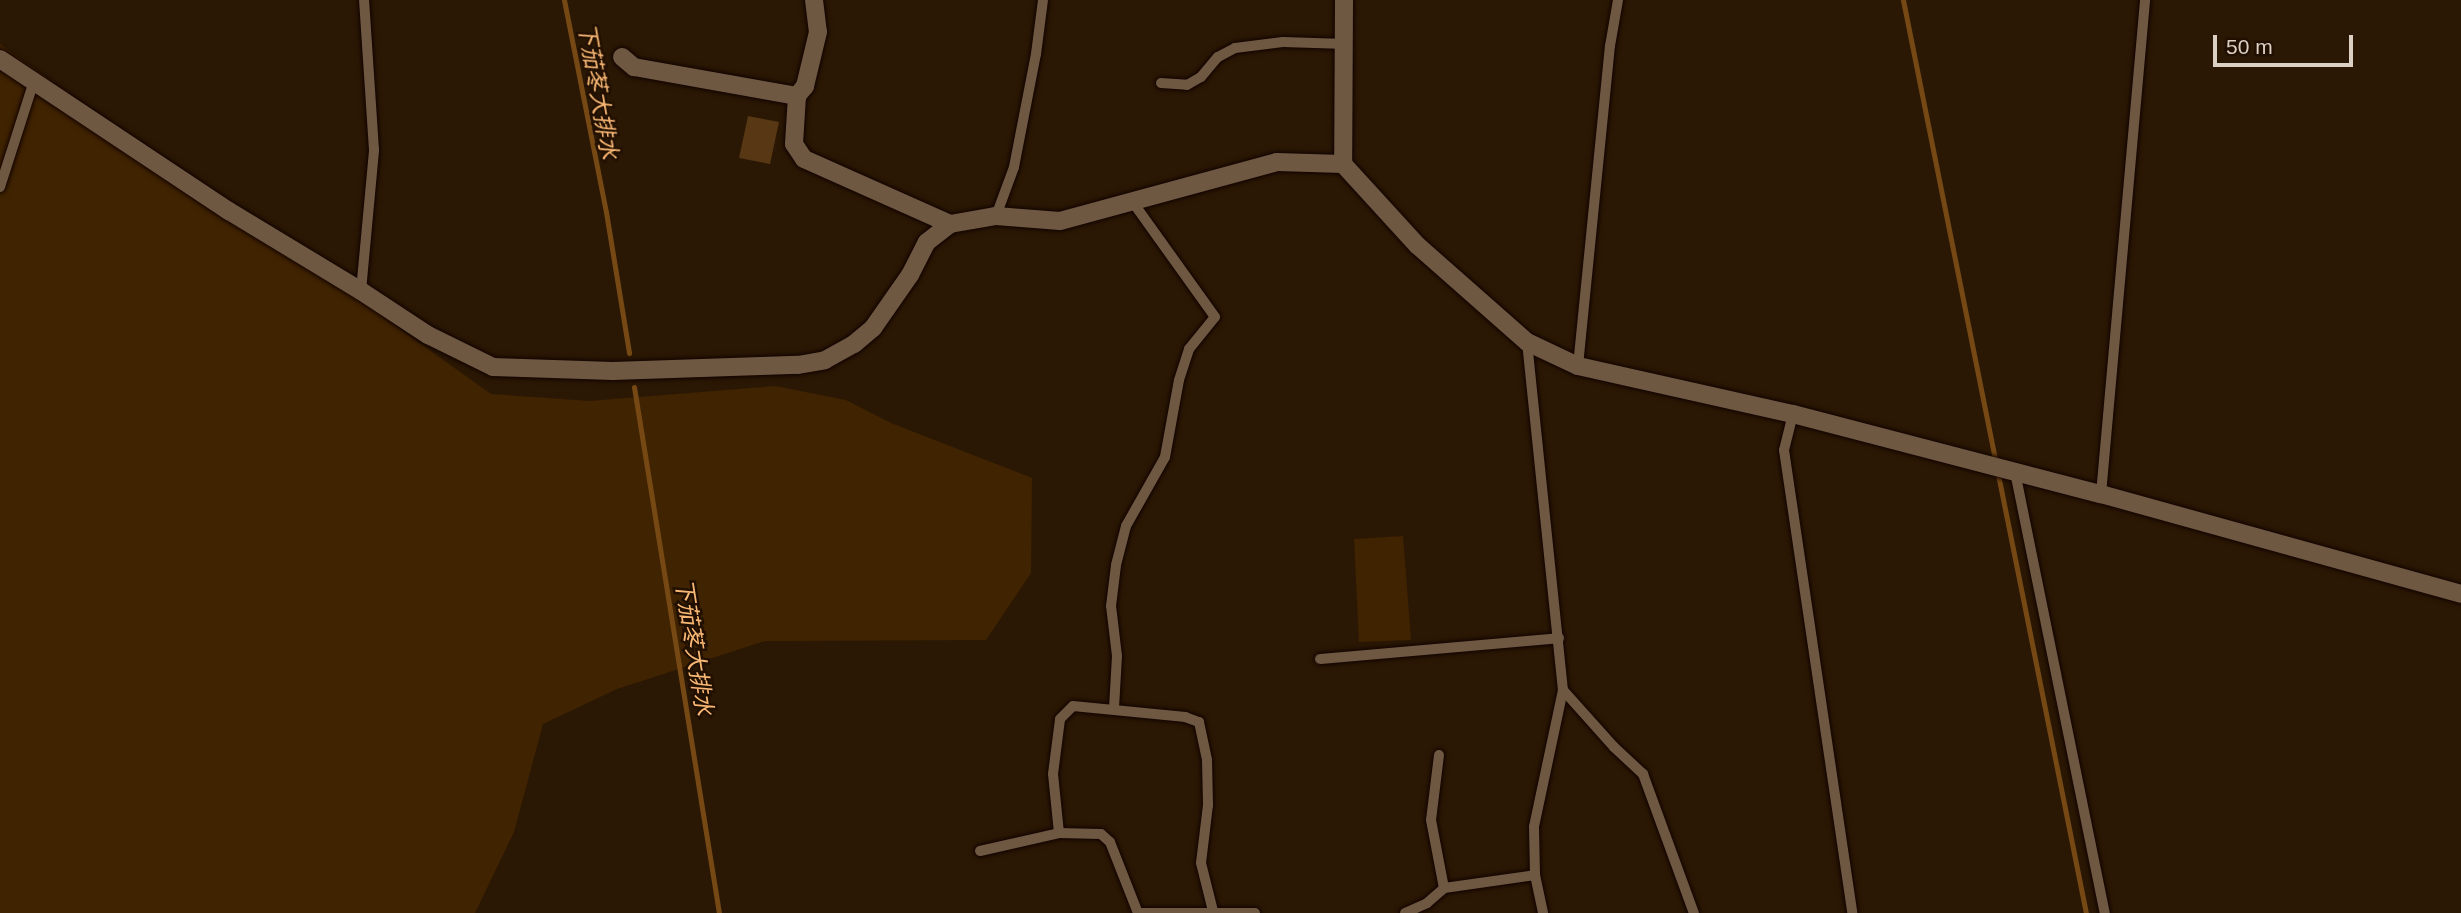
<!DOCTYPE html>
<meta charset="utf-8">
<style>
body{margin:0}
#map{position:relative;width:2461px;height:913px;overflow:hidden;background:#2b1804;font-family:Arial,"Noto Sans TC",sans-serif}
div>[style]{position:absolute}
.green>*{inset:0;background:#402300}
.stream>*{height:5px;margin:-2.5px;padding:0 2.5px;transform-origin:2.5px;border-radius:2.5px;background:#764914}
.building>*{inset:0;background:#573714}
.roads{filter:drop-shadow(0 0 2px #120300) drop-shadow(0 0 2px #120300)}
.lane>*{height:10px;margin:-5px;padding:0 5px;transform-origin:5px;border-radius:5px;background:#6e5842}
.street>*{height:18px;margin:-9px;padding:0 9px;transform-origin:9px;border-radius:9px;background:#6e5842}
.secondary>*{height:18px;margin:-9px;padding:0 9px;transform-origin:9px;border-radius:9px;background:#6e5842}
span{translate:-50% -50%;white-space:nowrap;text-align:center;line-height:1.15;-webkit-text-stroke:5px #210f00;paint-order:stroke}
.water-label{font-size:23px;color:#f8b774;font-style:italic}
.scale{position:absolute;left:2213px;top:35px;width:140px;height:32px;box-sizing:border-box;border:4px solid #dccfc3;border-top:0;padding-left:9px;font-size:21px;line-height:24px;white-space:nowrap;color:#dccfc3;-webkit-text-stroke:5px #210f00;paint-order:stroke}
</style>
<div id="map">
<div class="green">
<i style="clip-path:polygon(0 44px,491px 394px,589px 401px,775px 386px,846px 400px,891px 423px,1032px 478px,1031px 573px,986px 640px,765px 641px,617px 689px,543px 724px,514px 832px,475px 913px,0 913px)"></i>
<i style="clip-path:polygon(1403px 536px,1411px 640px,1359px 642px,1354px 539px)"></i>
</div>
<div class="stream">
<i style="left:564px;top:0;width:216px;rotate:78.8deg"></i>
<i style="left:606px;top:212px;width:143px;rotate:80.7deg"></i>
<i style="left:1903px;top:0;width:931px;rotate:78.67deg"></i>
<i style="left:634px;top:387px;width:533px;rotate:80.82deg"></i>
</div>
<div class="building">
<i style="clip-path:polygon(748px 116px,779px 122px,770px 164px,739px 158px)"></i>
</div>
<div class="roads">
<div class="lane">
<i style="left:1161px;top:83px;width:26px;rotate:4deg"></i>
<i style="left:1187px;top:85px;width:16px;rotate:-30deg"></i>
<i style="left:1201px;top:77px;width:26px;rotate:-50deg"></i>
<i style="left:1218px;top:57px;width:19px;rotate:-28deg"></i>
<i style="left:1235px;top:48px;width:48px;rotate:-7.1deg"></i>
<i style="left:1283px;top:42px;width:63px;rotate:1.8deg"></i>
<i style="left:0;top:187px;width:111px;rotate:-72.2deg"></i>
<i style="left:996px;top:216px;width:52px;rotate:-69.8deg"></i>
<i style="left:1014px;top:167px;width:115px;rotate:-79deg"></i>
<i style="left:1036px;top:54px;width:54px;rotate:-82.6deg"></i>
<i style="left:361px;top:291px;width:142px;rotate:-84.7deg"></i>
<i style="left:374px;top:150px;width:150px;rotate:-93.8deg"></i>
<i style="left:1527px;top:342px;width:350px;rotate:84.1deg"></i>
<i style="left:1563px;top:690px;width:140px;rotate:102deg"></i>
<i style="left:1534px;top:827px;width:48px;rotate:88.8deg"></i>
<i style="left:1535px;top:875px;width:39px;rotate:78deg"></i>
<i style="left:1578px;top:366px;width:322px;rotate:-84.3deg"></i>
<i style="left:1610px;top:46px;width:47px;rotate:-80.1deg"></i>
<i style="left:1793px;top:414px;width:37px;rotate:104deg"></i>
<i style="left:1784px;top:450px;width:468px;rotate:81.6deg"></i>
<i style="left:2015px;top:472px;width:450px;rotate:78.5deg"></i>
<i style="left:2101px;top:494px;width:496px;rotate:-84.9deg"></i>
<i style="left:1320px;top:659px;width:240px;rotate:-5deg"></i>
<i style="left:1563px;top:690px;width:76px;rotate:48.2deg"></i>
<i style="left:1614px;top:747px;width:40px;rotate:43deg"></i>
<i style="left:1643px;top:774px;width:148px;rotate:69.9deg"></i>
<i style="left:1114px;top:708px;width:52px;rotate:-86.7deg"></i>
<i style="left:1117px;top:656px;width:50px;rotate:-96.8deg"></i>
<i style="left:1111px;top:606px;width:41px;rotate:-83deg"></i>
<i style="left:1116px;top:565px;width:40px;rotate:-75.6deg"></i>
<i style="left:1126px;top:526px;width:79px;rotate:-60.5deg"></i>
<i style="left:1165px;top:457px;width:78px;rotate:-79.7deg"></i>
<i style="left:1179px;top:380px;width:33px;rotate:-72deg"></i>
<i style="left:1189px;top:349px;width:41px;rotate:-50.9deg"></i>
<i style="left:1215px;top:317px;width:143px;rotate:-125.6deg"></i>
<i style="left:1439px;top:755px;width:65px;rotate:97deg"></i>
<i style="left:1431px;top:820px;width:69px;rotate:79.2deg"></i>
<i style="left:1059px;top:833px;width:59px;rotate:-95.8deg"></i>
<i style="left:1053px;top:774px;width:55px;rotate:-82.7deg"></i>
<i style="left:1060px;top:719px;width:18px;rotate:-45deg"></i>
<i style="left:1073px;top:706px;width:113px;rotate:5.6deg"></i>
<i style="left:1185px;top:717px;width:15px;rotate:20deg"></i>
<i style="left:1199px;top:722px;width:39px;rotate:78deg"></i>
<i style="left:1207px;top:760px;width:45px;rotate:88.7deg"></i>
<i style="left:1208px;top:805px;width:58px;rotate:96.9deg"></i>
<i style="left:1201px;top:863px;width:49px;rotate:76deg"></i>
<i style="left:980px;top:851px;width:81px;rotate:-12.8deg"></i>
<i style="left:1059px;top:833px;width:42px;rotate:1.4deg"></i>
<i style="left:1101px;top:834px;width:12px;rotate:42deg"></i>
<i style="left:1110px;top:842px;width:76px;rotate:68.5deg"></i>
<i style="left:1141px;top:913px;width:114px"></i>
<i style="left:1405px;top:913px;width:24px;rotate:-24deg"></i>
<i style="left:1427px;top:903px;width:23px;rotate:-41deg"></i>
<i style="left:1444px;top:888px;width:92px;rotate:-8.1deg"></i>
</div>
<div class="street">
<i style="left:814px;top:0;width:32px;rotate:83deg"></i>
<i style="left:818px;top:32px;width:56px;rotate:103.5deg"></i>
<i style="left:805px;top:86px;width:13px;rotate:129deg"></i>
<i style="left:797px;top:96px;width:48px;rotate:93.6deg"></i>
<i style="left:794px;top:144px;width:18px;rotate:56deg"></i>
<i style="left:804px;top:159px;width:160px;rotate:24deg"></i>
<i style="left:622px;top:57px;width:16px;rotate:40deg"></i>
<i style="left:634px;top:67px;width:166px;rotate:10.1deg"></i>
</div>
<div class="secondary">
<i style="left:1344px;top:0;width:164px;rotate:90.3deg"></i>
<i style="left:1343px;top:164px;width:110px;rotate:47.6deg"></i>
<i style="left:1417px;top:245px;width:147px;rotate:41.4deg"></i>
<i style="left:1527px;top:342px;width:56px;rotate:25.2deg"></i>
<i style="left:1578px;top:366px;width:220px;rotate:12.6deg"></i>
<i style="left:1793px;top:414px;width:318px;rotate:14.6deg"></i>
<i style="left:2101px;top:494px;width:374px;rotate:15.5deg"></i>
<i style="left:0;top:59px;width:275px;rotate:33.6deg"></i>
<i style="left:229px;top:211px;width:154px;rotate:31.2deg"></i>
<i style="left:361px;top:291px;width:80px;rotate:33.3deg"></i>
<i style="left:428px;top:335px;width:72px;rotate:26.2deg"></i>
<i style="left:493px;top:367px;width:120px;rotate:1.9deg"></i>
<i style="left:613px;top:371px;width:185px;rotate:-1.9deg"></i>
<i style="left:798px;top:365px;width:27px;rotate:-10deg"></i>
<i style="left:825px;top:360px;width:33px;rotate:-29deg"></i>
<i style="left:854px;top:344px;width:25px;rotate:-40deg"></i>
<i style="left:873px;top:328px;width:65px;rotate:-55.1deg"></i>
<i style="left:910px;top:275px;width:37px;rotate:-63deg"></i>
<i style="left:927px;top:242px;width:29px;rotate:-38deg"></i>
<i style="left:950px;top:224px;width:47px;rotate:-9.9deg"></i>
<i style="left:996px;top:216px;width:64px;rotate:4.5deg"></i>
<i style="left:1060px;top:221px;width:225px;rotate:-15.2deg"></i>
<i style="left:1277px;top:162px;width:66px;rotate:1.7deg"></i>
</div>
</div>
<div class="water-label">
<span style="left:598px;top:91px;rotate:80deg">下茄苳大排水</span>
<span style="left:694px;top:647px;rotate:81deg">下茄苳大排水</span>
</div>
<div class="scale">50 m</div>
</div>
